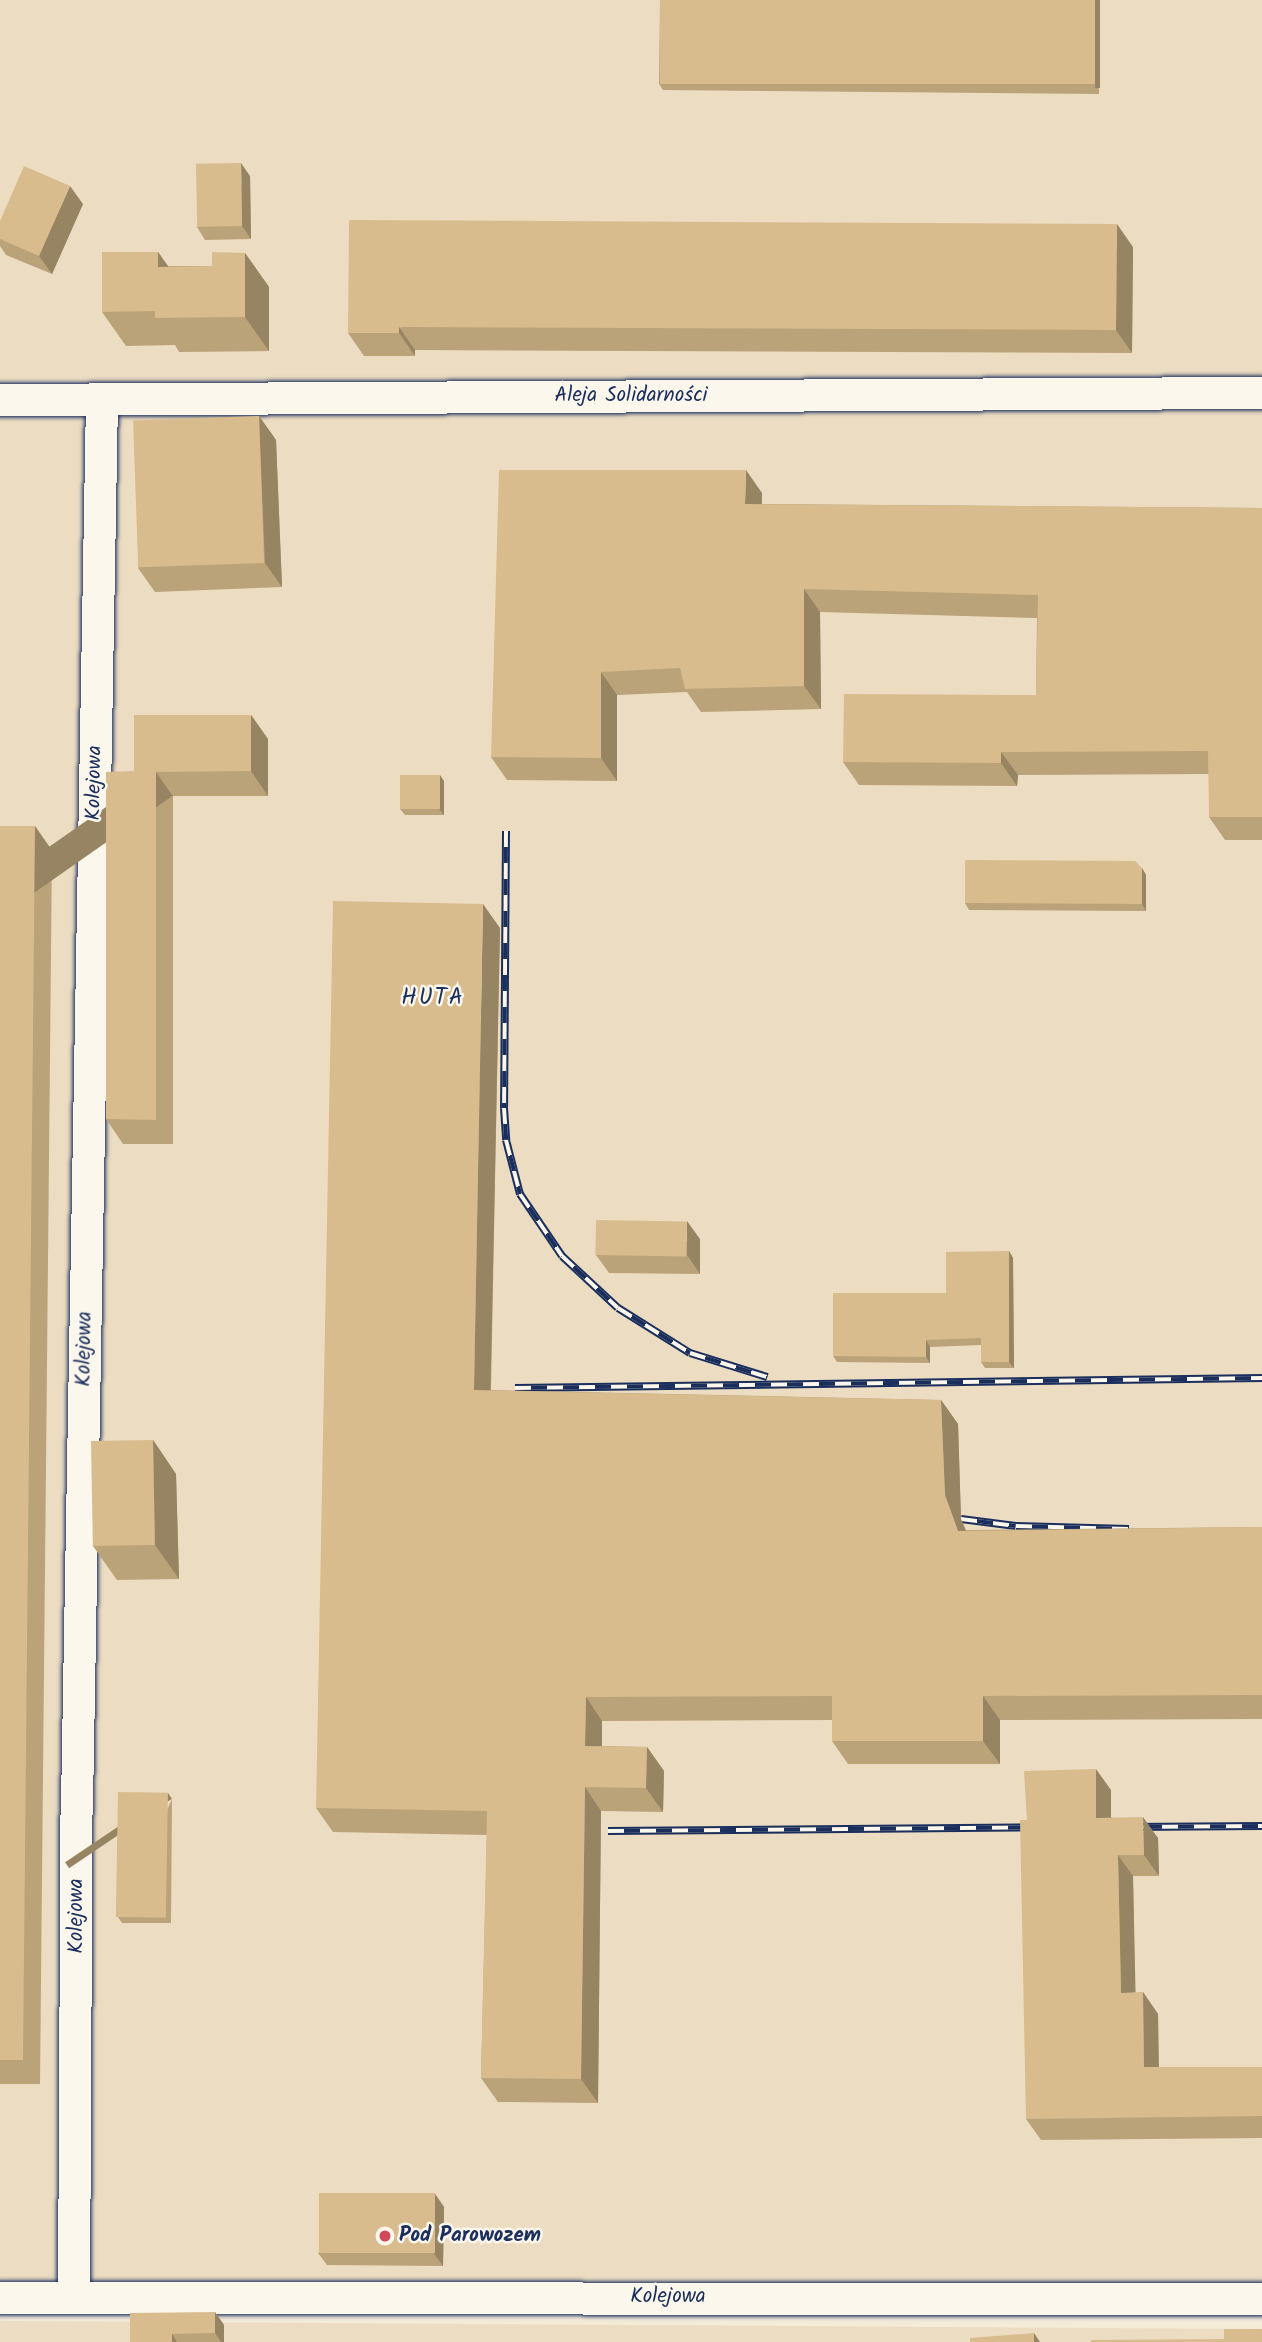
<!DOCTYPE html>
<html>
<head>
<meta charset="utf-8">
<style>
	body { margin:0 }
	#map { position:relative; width:1262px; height:2342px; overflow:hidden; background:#f4ebd9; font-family:Kalam,sans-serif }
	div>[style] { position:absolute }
	.built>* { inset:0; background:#ecddc2; transform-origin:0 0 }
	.roads { filter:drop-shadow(0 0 2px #1b2f5e) drop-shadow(0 0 2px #1b2f5e) }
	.minor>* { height:32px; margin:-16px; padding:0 16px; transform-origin:16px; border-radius:16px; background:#fbf7ec }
	.rail>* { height:8px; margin-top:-4px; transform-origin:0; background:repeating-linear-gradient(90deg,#fbf7ec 0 16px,#1b2f5e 0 32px); box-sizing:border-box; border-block:2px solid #1b2f5e }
	.wall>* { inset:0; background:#baa279 }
	.shaded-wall>* { inset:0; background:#978463; transform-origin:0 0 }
	.building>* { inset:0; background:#d8bc8d; transform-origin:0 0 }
	.dots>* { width:19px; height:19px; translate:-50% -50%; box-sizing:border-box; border:4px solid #fbf7ec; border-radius:50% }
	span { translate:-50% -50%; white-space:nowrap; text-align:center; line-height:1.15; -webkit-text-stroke:5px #fbf7ec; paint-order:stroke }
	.street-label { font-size:21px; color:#1b2f5e }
	.poi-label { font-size:21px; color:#1b2f5e; font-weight:700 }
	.left { translate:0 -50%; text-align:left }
	.neighbourhood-label { font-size:23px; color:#1b2f5e; letter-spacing:2px }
</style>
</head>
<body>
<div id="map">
	<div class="built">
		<i style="left:0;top:0;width:1262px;height:2298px"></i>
		<i style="clip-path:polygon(0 2321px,1262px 2329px,1262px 2342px,0 2342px)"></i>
	</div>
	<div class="roads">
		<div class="minor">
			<i style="left:0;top:400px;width:1262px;rotate:-0.32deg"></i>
			<i style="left:0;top:2298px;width:1262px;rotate:0.05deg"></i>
			<i style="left:74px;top:2298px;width:494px;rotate:-89.7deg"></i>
			<i style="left:77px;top:1804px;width:1403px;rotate:-88.98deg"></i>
		</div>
	</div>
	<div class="rail">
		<i style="left:506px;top:831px;width:277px;rotate:90.4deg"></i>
		<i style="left:504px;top:1108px;width:32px;rotate:86deg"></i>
		<i style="left:506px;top:1140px;width:56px;rotate:75.5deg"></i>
		<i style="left:520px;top:1194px;width:75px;rotate:55.9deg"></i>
		<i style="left:562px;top:1256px;width:76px;rotate:42.9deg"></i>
		<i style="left:618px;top:1308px;width:85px;rotate:32deg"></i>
		<i style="left:690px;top:1353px;width:81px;rotate:17.3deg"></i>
		<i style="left:515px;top:1388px;width:747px;rotate:-0.77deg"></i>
		<i style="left:961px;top:1519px;width:55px;rotate:7.3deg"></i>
		<i style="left:1016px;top:1526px;width:113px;rotate:1.5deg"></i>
		<i style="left:1130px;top:1827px;width:132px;rotate:-0.4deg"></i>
		<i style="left:608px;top:1831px;width:431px;rotate:-0.5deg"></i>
	</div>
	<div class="wall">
		<i style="clip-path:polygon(660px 0,1100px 0,1099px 94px,663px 90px,659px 84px)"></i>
		<i style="clip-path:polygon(250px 176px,251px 239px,205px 240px,197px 227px)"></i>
		<i style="clip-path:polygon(83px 204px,52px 274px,6px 255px,0 246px,0 221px)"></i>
		<i style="clip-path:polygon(1133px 247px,1132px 353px,415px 350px,415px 356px,364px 356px,348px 333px)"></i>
		<i style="clip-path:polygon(158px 252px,168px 266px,212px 266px,245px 253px,269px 287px,269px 351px,179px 352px,175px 345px,126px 346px,102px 312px)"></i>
		<i style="clip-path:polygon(259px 416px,276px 440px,282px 587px,155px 592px,138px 568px)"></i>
		<i style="clip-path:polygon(762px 493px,762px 504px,1262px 508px,1262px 840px,1225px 840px,1209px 817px,1209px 774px,1018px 775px,1017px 786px,859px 785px,843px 762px,1036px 695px,1037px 618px,820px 612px,821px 709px,701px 712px,687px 692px,617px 695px,617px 781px,507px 780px,491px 757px)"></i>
		<i style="clip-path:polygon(251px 715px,268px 739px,268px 796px,173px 796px,173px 1144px,123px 1144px,106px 1119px,134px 771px)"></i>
		<i style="clip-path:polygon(444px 781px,444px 815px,405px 815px,400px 809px)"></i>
		<i style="clip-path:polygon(0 826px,52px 850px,40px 2084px,0 2084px)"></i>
		<i style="clip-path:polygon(1142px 868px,1146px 875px,1146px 911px,969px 910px,965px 903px)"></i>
		<i style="clip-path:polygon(500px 928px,491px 1390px,941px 1400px,958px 1424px,961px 1519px,966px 1530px,1262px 1527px,1262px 1719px,1000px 1720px,1000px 1764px,848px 1764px,832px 1741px,832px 1720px,602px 1721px,602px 1746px,647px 1747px,664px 1771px,663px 1812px,601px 1811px,598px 2103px,498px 2102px,481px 2078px,487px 1835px,333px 1832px,316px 1808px)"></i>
		<i style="clip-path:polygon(700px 1239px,700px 1274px,609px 1273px,596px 1255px)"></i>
		<i style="clip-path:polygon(1009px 1251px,1013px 1258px,1014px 1368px,985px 1368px,981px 1362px,981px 1345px,930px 1347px,930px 1363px,837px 1362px,833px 1356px,946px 1293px)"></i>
		<i style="clip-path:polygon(153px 1440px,176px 1474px,179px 1579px,117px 1580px,93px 1546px)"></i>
		<i style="clip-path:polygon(1111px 1790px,1111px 1817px,1158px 1838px,1159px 1876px,1133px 1876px,1135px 1993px,1143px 1992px,1158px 2014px,1159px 2067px,1262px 2067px,1262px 2138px,1041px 2140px,1026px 2119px,1027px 1820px)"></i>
		<i style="clip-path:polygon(172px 1799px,171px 1923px,122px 1923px,118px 1917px)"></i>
		<i style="clip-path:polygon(435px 2194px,444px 2207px,443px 2266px,327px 2265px,318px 2253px)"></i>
		<i style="clip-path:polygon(215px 2312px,224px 2325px,224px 2342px,130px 2342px)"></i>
	</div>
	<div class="shaded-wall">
		<i style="left:1095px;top:0;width:5px;height:88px"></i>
		<i style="clip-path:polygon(241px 163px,250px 176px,251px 239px,242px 226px)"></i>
		<i style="clip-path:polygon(70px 186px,83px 204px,52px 274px,39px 256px)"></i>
		<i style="clip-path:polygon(1117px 224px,1133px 247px,1132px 353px,1116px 330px)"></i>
		<i style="clip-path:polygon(158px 252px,182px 286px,158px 267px)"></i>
		<i style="clip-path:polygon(245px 253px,269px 287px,269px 351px,245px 317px)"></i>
		<i style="clip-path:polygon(399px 327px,415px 350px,415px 356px,399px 333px)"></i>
		<i style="clip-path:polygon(259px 416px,276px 440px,282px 587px,265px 563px)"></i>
		<i style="clip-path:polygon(746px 470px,762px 493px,761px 527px,745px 504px)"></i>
		<i style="clip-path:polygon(804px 589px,820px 612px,821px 709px,804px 686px)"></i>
		<i style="clip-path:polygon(601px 672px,617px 695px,617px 781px,601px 758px)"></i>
		<i style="clip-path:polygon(251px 715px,268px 739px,268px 796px,251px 771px)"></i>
		<i style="clip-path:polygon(1001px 752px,1018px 775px,1017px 786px,1001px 763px)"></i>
		<i style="left:156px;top:772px;width:29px;height:348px;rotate:55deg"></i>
		<i style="clip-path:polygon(440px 775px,444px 781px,444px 815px,439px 809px)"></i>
		<i style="left:35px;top:826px;width:29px;height:1234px;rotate:55deg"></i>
		<i style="clip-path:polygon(1142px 868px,1146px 875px,1146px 911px,1142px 904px)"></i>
		<i style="clip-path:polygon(483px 904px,500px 928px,490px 1414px,474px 1390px)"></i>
		<i style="clip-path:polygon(687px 1221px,700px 1239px,700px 1274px,687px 1255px)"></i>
		<i style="clip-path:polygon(1009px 1251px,1013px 1258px,1014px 1368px,1009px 1362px)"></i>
		<i style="clip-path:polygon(926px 1340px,930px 1347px,930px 1363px,926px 1357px)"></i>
		<i style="clip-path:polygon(941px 1400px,958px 1424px,961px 1519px,975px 1554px,958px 1531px,945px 1495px)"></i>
		<i style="clip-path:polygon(153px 1440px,176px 1474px,179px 1579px,155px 1545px)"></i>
		<i style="clip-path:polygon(983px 1696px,1000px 1720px,1000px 1764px,983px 1741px)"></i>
		<i style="clip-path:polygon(586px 1697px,602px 1721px,602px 1770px,585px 1746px)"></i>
		<i style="clip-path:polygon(647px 1747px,664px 1771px,663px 1812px,646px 1788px)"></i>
		<i style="clip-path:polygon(1096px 1769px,1111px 1790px,1111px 1839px,1096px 1818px)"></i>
		<i style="clip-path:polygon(585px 1787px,601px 1811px,598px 2103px,581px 2079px)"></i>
		<i style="left:168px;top:1793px;width:7px;height:124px;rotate:56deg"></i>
		<i style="clip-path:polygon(1143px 1817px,1158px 1838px,1159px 1876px,1144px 1855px)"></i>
		<i style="clip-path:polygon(1118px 1855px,1133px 1876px,1136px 2014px,1121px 1993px)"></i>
		<i style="clip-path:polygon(1143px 1992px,1158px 2014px,1159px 2089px,1144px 2067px)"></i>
		<i style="clip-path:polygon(435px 2194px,444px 2207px,443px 2266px,434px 2254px)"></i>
		<i style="clip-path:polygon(215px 2312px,224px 2325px,224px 2342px,221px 2342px,215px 2333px)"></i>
		<i style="clip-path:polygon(1034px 2333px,1040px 2342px,1034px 2342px)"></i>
		<i style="clip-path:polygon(172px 2334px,177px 2342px,172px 2342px)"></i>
	</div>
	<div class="building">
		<i style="left:660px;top:0;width:435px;height:84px"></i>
		<i style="left:241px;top:163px;width:63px;height:45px;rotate:89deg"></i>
		<i style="clip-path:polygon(24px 166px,70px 186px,39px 256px,0 239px,0 221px)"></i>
		<i style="clip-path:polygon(349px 220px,1117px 224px,1116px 330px,399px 327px,399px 333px,348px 333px)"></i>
		<i style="clip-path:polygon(102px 252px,158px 252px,158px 267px,212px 266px,212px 252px,245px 253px,245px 317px,155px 318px,155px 311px,102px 312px)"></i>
		<i style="left:259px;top:416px;width:147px;height:126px;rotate:88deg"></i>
		<i style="clip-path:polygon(499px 470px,746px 470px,745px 504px,1262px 508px,1262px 817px,1209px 817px,1208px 751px,1001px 752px,1001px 763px,843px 762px,844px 694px,1036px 695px,1038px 595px,804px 589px,804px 686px,685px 689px,680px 668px,601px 672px,601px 758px,491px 757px)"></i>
		<i style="clip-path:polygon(134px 715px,251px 715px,251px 771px,156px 772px,156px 1120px,106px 1119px,106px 772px,134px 771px)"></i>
		<i style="left:400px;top:775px;width:40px;height:34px"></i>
		<i style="clip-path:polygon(0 826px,35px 826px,23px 2060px,0 2060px)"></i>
		<i style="clip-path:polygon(965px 860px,1135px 861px,1142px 868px,1142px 904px,965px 903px)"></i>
		<i style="clip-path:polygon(333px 901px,483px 904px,474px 1390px,941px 1400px,945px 1495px,958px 1531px,1262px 1527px,1262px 1695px,983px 1696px,983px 1741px,832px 1741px,832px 1696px,586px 1697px,585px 1746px,647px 1747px,646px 1788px,585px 1787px,581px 2079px,481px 2078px,487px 1811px,316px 1808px)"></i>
		<i style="left:596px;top:1220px;width:91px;height:35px;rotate:1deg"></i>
		<i style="clip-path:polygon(1009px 1251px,1009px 1362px,981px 1362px,981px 1338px,926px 1340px,926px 1357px,833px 1356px,833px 1293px,946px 1293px,946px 1252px)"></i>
		<i style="left:153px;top:1440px;width:105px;height:62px;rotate:89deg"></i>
		<i style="clip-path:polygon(1096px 1769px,1096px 1818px,1143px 1817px,1144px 1855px,1118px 1855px,1121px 1993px,1143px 1992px,1144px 2067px,1262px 2067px,1262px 2116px,1026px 2119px,1020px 1820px,1027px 1820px,1024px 1771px)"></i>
		<i style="left:118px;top:1792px;width:50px;height:125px;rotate:1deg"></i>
		<i style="left:319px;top:2193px;width:116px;height:60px"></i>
		<i style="clip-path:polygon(215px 2312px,215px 2333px,172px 2334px,172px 2342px,130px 2342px,130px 2313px)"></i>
		<i style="clip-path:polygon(1224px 2329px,1262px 2329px,1262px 2342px,1091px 2342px,1091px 2340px,1224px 2339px)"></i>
		<i style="clip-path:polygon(1034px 2333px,1034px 2342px,970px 2342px,970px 2338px)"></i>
	</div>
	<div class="dots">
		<i style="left:385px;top:2236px;background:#d1495b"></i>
	</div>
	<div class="street-label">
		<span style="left:631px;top:396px">Aleja Solidarności</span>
		<span style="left:95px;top:783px;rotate:-89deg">Kolejowa</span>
		<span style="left:85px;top:1349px;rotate:-89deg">Kolejowa</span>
		<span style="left:77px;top:1916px;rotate:-90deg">Kolejowa</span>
		<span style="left:668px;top:2297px">Kolejowa</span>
	</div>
	<div class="poi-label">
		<span class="left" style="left:399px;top:2236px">Pod Parowozem</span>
	</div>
	<div class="neighbourhood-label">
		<span style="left:433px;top:998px">HUTA</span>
	</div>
</div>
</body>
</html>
